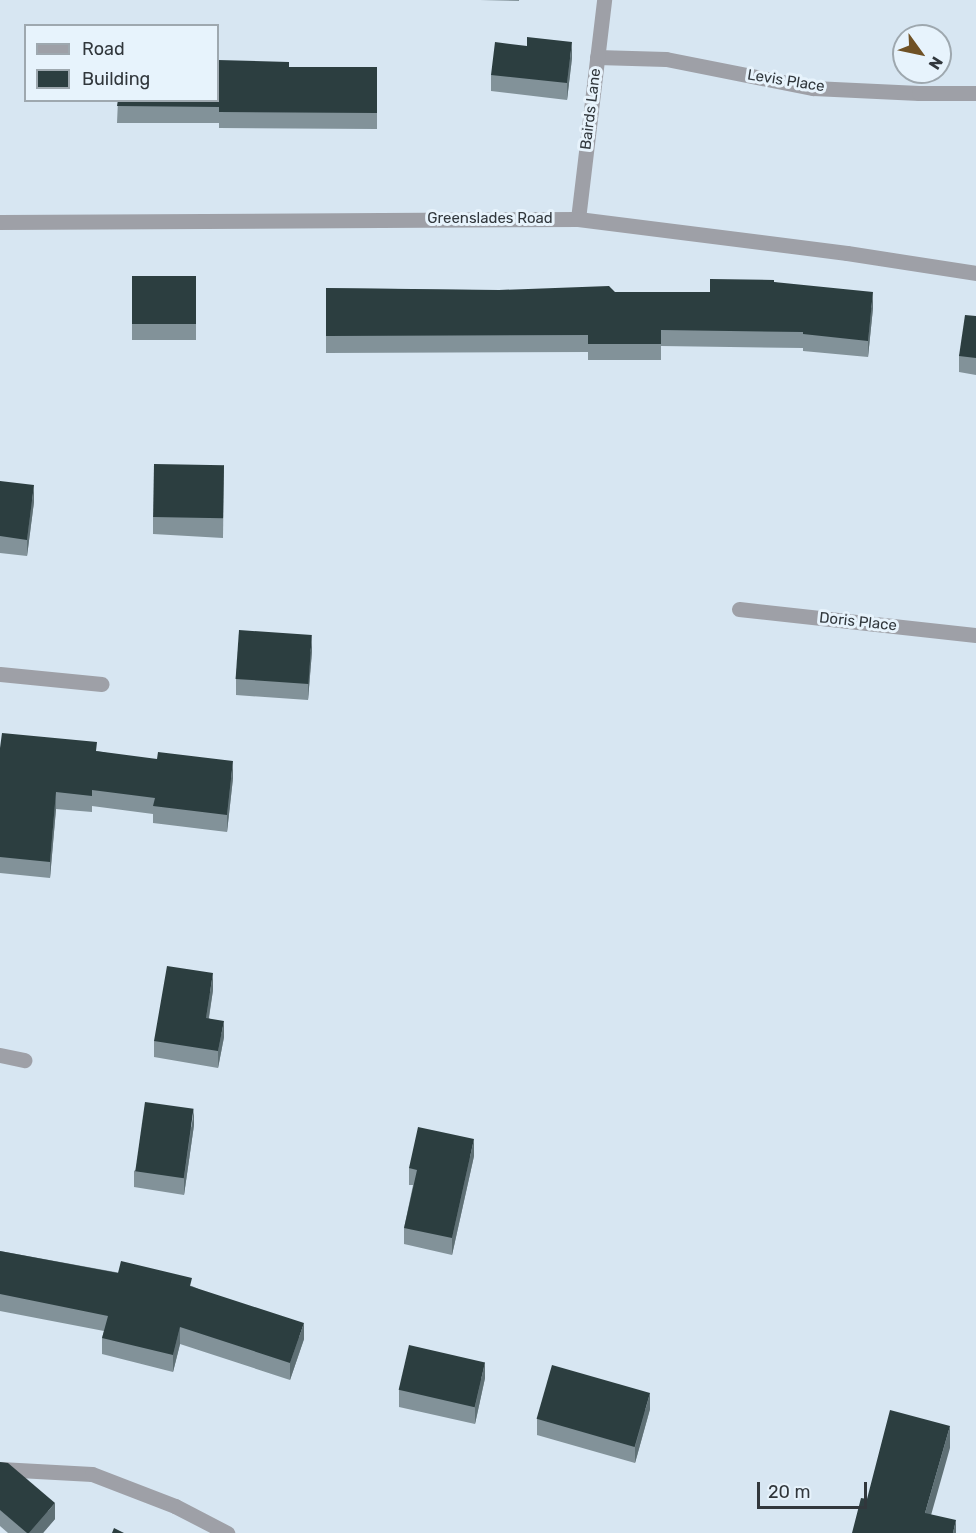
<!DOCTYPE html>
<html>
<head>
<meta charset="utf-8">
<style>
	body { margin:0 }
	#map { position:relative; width:976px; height:1533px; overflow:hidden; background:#d7e6f2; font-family:Rubik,sans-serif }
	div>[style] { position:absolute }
	.minor>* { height:15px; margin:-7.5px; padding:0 7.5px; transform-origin:7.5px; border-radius:7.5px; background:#9ea0a7 }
	.wall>* { inset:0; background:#829299; transform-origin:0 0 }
	.shaded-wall>* { inset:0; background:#5f7075 }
	.building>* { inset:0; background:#2c3e40; transform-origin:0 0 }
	span { translate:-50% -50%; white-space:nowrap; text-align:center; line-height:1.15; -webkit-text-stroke:6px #e7f3fc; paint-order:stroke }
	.street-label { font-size:15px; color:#31373c }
	.legend { position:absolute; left:24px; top:24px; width:195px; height:78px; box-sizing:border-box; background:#e7f3fc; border:2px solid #9ea8af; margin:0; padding:8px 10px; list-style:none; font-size:18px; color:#31373c }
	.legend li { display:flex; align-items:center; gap:12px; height:30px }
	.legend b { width:30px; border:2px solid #9ea8af }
	.north { position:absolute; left:892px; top:24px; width:60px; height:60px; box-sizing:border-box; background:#e7f3fc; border:2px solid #9ea8af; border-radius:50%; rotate:123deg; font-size:16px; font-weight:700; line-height:24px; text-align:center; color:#31373c }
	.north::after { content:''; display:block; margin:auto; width:21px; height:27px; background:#6f5125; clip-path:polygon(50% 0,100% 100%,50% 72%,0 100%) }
	.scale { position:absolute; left:757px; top:1482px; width:110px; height:27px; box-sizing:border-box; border:3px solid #31373c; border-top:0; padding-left:8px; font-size:18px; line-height:21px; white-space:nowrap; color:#31373c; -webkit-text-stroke:4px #e7f3fc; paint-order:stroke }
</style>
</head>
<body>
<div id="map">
	<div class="minor">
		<i style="left:597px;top:57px;width:69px;rotate:1.7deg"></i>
		<i style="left:666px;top:59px;width:150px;rotate:11.2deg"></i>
		<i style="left:813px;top:88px;width:106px;rotate:2.7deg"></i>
		<i style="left:919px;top:93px;width:57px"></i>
		<i style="left:578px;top:219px;width:221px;rotate:-83.2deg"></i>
		<i style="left:0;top:222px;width:578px;rotate:-0.3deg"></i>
		<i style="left:578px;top:219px;width:271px;rotate:7.2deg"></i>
		<i style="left:847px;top:253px;width:131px;rotate:8.8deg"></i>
		<i style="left:739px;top:609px;width:238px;rotate:6.3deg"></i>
		<i style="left:0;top:674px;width:102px;rotate:5.6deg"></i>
		<i style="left:0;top:1055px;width:25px;rotate:12deg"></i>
		<i style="left:0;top:1469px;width:92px;rotate:3.1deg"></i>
		<i style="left:92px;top:1474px;width:89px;rotate:21.1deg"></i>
		<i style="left:175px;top:1506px;width:59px;rotate:27.4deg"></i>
	</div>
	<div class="wall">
		<i style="clip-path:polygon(480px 0,519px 0,519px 1px)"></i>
		<i style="clip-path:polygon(572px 58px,567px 100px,491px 91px,491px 75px)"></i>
		<i style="clip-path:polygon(289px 67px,377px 67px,377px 129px,219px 128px,219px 123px,117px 123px,118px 100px)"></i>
		<i style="left:132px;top:276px;width:64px;height:64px"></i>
		<i style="clip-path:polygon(774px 282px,873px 308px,868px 357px,803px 351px,803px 348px,661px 346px,661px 360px,588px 360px,588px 352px,326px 353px,326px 288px,615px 292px,710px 292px)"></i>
		<i style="clip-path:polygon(976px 316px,976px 375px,959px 372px,959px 356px)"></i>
		<i style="clip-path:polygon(224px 465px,223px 538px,153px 534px,153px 517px)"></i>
		<i style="clip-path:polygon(0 481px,34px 502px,27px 556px,0 553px)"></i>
		<i style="clip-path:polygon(312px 651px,308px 700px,236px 695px,236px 679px)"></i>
		<i style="clip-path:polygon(0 748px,97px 751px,233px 778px,227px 832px,153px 823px,153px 814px,92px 806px,92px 812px,56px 809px,50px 878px,0 873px)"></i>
		<i style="clip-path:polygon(213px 990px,209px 1018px,224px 1037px,218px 1068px,154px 1057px,154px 1041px)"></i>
		<i style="clip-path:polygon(194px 1125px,184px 1195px,134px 1187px,134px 1171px)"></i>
		<i style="clip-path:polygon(474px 1156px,452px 1255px,404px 1244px,404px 1228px,413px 1185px,409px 1185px,409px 1168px)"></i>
		<i style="clip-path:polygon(0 1251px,192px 1286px,304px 1339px,290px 1380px,180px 1344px,173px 1372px,102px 1354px,102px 1338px,104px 1331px,0 1311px)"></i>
		<i style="clip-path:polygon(485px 1378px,475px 1424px,399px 1407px,399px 1390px)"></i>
		<i style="clip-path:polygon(650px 1409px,635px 1463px,537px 1435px,537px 1419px)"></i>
		<i style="clip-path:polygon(0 1462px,55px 1519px,43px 1533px,8px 1533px,0 1526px)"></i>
	</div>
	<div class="shaded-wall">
		<i style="clip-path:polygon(572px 42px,572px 58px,567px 100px,567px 83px)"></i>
		<i style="clip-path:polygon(873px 292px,873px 308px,868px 357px,868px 341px)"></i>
		<i style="clip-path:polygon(34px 485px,34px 502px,27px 556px,27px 540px)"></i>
		<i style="clip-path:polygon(312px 635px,312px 651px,308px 700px,308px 684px)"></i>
		<i style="clip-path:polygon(233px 761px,233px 778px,227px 832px,227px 815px)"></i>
		<i style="clip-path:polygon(56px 792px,56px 809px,50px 878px,50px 862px)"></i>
		<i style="clip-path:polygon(213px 973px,213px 990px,206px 1035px,206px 1018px)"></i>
		<i style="clip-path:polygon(224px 1021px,224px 1037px,218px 1068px,218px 1051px)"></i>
		<i style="clip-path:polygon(194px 1109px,194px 1125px,184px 1195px,184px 1178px)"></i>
		<i style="clip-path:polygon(474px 1139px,474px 1156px,452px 1255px,452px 1238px)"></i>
		<i style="clip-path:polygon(304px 1323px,304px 1339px,290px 1380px,290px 1363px)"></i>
		<i style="clip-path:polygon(180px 1327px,180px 1344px,173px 1372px,173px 1355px)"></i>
		<i style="clip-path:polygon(485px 1362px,485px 1378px,475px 1424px,475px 1407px)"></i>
		<i style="clip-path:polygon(650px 1393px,650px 1409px,635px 1463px,635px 1447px)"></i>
		<i style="clip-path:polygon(950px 1426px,950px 1448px,926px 1533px,925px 1513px)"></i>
		<i style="clip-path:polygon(55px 1503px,55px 1519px,43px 1533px,29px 1533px)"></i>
		<i style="clip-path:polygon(956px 1520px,956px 1533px,953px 1533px)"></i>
	</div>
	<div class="building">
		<i style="clip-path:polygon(527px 37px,572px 42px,567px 83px,491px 75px,495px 42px,527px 46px)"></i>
		<i style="clip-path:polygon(218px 60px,289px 62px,289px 67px,377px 67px,377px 113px,219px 112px,219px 107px,117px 106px,118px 100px,218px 100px)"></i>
		<i style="left:132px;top:276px;width:64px;height:48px"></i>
		<i style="clip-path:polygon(710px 279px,774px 280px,774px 282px,873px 292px,868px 341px,803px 334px,803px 332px,661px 330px,661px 344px,588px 344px,588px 335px,326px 336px,326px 288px,499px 290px,609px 286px,615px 292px,710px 292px)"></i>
		<i style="clip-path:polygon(965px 315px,976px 316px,976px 358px,959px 356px)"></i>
		<i style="left:154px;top:464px;width:70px;height:53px;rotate:1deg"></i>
		<i style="clip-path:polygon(0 481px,34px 485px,27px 540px,0 536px)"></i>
		<i style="left:239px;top:630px;width:73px;height:49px;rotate:4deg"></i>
		<i style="clip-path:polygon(2px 733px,97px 742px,96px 751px,157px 759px,158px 752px,233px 761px,227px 815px,153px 806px,155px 798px,92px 790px,92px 796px,56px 792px,50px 862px,0 857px,0 748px)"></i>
		<i style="clip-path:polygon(167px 966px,213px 973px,206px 1018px,224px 1021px,218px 1051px,154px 1041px)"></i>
		<i style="left:145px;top:1102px;width:49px;height:70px;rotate:8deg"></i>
		<i style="clip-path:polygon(418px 1127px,474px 1139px,452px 1238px,404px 1228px,417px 1170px,409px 1168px)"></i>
		<i style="clip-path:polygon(0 1251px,118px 1273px,121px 1261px,192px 1278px,190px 1286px,304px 1323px,290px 1363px,180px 1327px,173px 1355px,102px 1338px,108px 1316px,0 1294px)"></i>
		<i style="left:409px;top:1345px;width:78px;height:46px;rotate:13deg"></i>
		<i style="left:552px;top:1365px;width:102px;height:56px;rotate:16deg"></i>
		<i style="clip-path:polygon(890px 1410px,950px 1426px,925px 1513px,956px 1520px,953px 1533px,852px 1533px,861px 1498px,867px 1499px)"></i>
		<i style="clip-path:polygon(0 1462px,8px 1463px,55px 1503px,29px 1533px,27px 1533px,0 1510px)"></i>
		<i style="clip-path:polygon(114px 1528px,124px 1533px,112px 1533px)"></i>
	</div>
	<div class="street-label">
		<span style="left:786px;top:81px;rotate:9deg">Levis Place</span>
		<span style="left:591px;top:109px;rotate:-83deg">Bairds Lane</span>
		<span style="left:490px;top:219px">Greenslades Road</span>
		<span style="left:858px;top:622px;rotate:6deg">Doris Place</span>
	</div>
	<ul class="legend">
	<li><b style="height:8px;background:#9ea0a7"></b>Road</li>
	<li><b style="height:16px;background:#2c3e40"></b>Building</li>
	</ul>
	<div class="north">N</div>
	<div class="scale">20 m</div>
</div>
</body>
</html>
